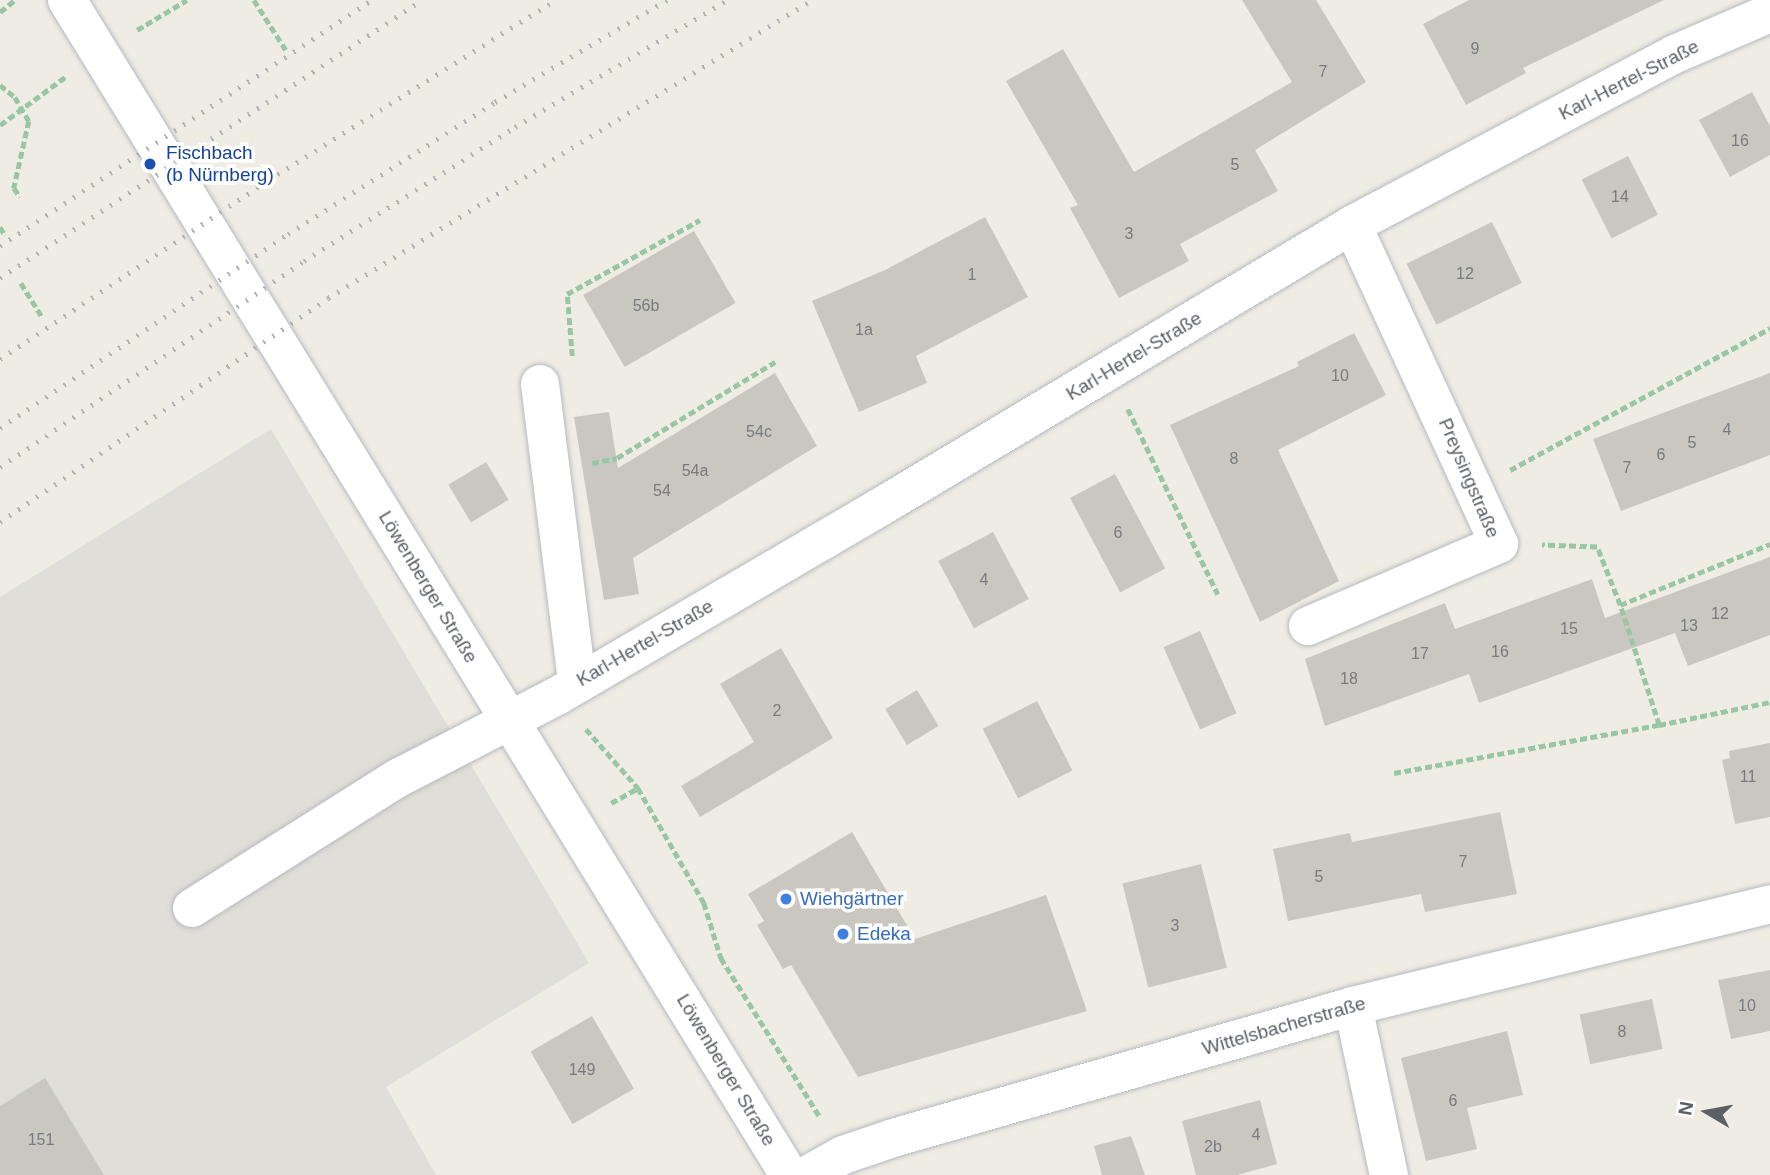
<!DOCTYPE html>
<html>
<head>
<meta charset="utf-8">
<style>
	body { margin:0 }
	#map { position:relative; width:1770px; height:1175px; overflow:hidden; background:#efece4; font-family:Arial,sans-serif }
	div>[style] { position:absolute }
	.industrial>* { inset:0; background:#e0ded8 }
	.building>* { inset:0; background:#cac7c1; transform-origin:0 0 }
	.path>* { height:4.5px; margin-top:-2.25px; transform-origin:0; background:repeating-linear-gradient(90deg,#99c7a6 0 7px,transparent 0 10.5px) }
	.roads { filter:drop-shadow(0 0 2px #b6babe) drop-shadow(0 0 2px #b6babe) }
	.minor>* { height:38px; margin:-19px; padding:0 19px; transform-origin:19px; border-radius:19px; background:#fff }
	.rail>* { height:5px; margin-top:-2.5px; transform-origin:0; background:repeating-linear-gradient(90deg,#b3b4b5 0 2px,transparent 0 11px) }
	.dots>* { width:19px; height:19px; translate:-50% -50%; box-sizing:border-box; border:4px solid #fff; border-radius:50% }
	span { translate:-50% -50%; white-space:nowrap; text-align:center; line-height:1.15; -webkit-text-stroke:7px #fff; paint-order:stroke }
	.number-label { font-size:16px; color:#787a7c }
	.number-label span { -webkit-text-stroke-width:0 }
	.street-label { font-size:19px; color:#5c6065 }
	.transit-label { font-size:19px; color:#164399 }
	.left { translate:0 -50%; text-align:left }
	.shop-label { font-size:19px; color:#366cbe }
	.north { position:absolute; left:1672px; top:1077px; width:70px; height:70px; -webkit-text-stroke:5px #fff; paint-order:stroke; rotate:280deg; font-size:19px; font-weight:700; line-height:28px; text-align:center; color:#5c6065 }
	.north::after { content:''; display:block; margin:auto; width:24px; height:32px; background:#5c6065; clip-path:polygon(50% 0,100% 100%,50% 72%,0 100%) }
</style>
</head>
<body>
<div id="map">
	<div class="industrial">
		<i style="clip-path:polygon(271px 429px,589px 963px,386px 1087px,436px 1175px,0 1175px,0 597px)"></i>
	</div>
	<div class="building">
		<i style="clip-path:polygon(1242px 0,1316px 0,1366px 82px,1255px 150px,1278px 191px,1180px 244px,1189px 261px,1119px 298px,1070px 208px,1078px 205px,1006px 81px,1063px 49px,1134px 172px,1292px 82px)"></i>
		<i style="clip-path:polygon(1469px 0,1664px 0,1523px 68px,1526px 73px,1466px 105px,1423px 24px)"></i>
		<i style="clip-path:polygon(1752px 92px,1770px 126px,1770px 155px,1730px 177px,1699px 120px)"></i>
		<i style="left:1628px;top:156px;width:66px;height:52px;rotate:63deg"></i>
		<i style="clip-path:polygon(985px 217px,1028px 297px,916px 356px,927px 383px,859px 412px,812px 301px,885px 270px)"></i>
		<i style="left:1492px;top:222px;width:68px;height:95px;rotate:64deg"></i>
		<i style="left:694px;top:231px;width:83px;height:128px;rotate:60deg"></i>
		<i style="clip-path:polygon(1354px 333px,1386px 395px,1278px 450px,1339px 581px,1260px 622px,1170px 425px,1299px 366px,1297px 362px)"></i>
		<i style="clip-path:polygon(775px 373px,817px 446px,633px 558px,639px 594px,604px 600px,574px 417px,609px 412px,618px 468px)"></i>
		<i style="clip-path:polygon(1770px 373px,1770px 455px,1621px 511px,1593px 439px)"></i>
		<i style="left:486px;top:462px;width:44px;height:44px;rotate:59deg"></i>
		<i style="left:1115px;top:474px;width:107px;height:51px;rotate:62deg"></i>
		<i style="left:993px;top:532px;width:76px;height:62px;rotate:62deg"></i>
		<i style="clip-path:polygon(1770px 557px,1770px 635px,1688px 666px,1675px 633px,1479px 703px,1469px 674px,1325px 726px,1305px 659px,1445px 603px,1455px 629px,1592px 579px,1605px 618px)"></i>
		<i style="left:1200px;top:631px;width:90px;height:40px;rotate:66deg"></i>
		<i style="clip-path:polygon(781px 648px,833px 738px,700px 817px,681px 786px,754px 742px,720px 684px)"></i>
		<i style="left:917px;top:690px;width:42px;height:37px;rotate:59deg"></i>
		<i style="left:1037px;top:701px;width:78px;height:61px;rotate:63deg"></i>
		<i style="clip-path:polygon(1770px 743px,1770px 817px,1735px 824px,1722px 760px,1730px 758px,1729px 751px)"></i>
		<i style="clip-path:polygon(1500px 812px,1517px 894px,1425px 912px,1421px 894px,1288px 921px,1273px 849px,1350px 833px,1352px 842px)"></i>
		<i style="clip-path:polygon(852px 832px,915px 939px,1046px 895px,1087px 1011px,858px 1077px,791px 965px,783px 969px,757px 925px,764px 921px,748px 894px)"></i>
		<i style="left:1201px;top:864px;width:107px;height:81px;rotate:76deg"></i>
		<i style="clip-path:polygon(1770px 970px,1770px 1031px,1731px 1039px,1718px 980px)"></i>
		<i style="left:1652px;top:999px;width:51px;height:74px;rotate:78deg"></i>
		<i style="left:592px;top:1016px;width:84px;height:71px;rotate:60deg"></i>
		<i style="clip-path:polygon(1507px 1031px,1523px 1095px,1467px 1108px,1477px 1149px,1426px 1161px,1401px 1058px)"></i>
		<i style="clip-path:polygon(45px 1078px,104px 1175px,0 1175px,0 1106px)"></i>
		<i style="clip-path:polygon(1260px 1100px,1277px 1164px,1237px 1175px,1196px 1175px,1182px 1121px)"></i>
		<i style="clip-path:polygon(1131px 1136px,1145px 1175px,1102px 1175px,1094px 1146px)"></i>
	</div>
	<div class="path">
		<i style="left:254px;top:0;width:59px;rotate:57.4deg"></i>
		<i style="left:0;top:12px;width:19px;rotate:-39deg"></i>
		<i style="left:137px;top:30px;width:58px;rotate:-31deg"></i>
		<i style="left:0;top:85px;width:19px;rotate:39deg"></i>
		<i style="left:15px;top:97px;width:28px;rotate:60deg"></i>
		<i style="left:29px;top:121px;width:69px;rotate:102.6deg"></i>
		<i style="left:14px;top:188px;width:11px;rotate:56deg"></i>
		<i style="left:0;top:125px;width:81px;rotate:-36.4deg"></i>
		<i style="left:0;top:227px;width:9px;rotate:58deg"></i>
		<i style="left:21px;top:283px;width:39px;rotate:58deg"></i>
		<i style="left:572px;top:356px;width:62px;rotate:-94.6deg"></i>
		<i style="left:567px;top:294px;width:152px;rotate:-29.1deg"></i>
		<i style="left:1128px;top:409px;width:206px;rotate:64.1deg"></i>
		<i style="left:592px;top:463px;width:25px;rotate:-11deg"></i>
		<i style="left:617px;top:458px;width:185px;rotate:-31.3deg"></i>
		<i style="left:1510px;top:470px;width:296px;rotate:-28.6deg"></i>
		<i style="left:1620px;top:605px;width:162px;rotate:-22.1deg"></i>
		<i style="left:1659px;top:725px;width:113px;rotate:-11.7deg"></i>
		<i style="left:586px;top:729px;width:79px;rotate:48.6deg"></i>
		<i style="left:638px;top:788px;width:133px;rotate:60.1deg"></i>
		<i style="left:704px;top:903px;width:58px;rotate:72.8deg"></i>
		<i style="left:721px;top:958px;width:187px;rotate:58.1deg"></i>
		<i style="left:1394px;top:773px;width:269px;rotate:-10.3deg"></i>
		<i style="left:1659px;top:725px;width:126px;rotate:-108deg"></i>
		<i style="left:1620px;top:605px;width:62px;rotate:-111.6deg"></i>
		<i style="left:1597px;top:547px;width:55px;rotate:-177.9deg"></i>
		<i style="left:611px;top:803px;width:31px;rotate:-29deg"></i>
	</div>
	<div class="roads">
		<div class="minor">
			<i style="left:67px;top:0;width:1379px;rotate:58.43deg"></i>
			<i style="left:540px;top:384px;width:300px;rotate:82.9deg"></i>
			<i style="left:1308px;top:626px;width:208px;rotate:-23.2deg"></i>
			<i style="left:1499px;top:544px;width:351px;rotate:-114.7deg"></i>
			<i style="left:192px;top:908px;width:244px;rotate:-32.3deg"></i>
			<i style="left:398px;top:778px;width:179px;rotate:-27.3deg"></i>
			<i style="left:557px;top:696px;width:376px;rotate:-30.3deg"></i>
			<i style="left:882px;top:506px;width:548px;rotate:-30.87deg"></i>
			<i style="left:1352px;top:225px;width:365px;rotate:-27.9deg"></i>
			<i style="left:1675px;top:54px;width:103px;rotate:-23.3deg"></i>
			<i style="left:1353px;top:1006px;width:173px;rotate:78deg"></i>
			<i style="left:807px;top:1175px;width:41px;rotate:-29.1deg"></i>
			<i style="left:843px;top:1155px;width:53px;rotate:-18.8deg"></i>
			<i style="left:893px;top:1138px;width:479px;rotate:-16deg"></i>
			<i style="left:1353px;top:1006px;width:429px;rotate:-13.7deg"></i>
		</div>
	</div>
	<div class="rail">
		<i style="left:0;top:246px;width:446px;rotate:-33.5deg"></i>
		<i style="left:0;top:278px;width:505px;rotate:-33.38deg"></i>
		<i style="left:0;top:359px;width:311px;rotate:-33.7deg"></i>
		<i style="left:259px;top:186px;width:350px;rotate:-32.1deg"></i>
		<i style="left:0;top:428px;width:347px;rotate:-34deg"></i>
		<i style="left:288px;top:234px;width:246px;rotate:-32.5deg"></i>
		<i style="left:495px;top:102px;width:200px;rotate:-30.7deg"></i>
		<i style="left:0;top:467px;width:367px;rotate:-34.1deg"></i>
		<i style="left:304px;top:261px;width:250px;rotate:-32.4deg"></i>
		<i style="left:515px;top:127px;width:247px;rotate:-30.9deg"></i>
		<i style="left:0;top:522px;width:397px;rotate:-34.3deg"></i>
		<i style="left:328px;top:298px;width:568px;rotate:-31.62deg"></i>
	</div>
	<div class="dots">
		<i style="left:150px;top:164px;background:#1a4fb4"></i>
		<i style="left:786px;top:899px;background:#3f7fe0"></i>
		<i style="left:843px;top:934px;background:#3f7fe0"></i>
	</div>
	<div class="number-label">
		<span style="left:1475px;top:49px">9</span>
		<span style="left:1323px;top:72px">7</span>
		<span style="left:1740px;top:141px">16</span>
		<span style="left:1235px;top:165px">5</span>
		<span style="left:1620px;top:197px">14</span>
		<span style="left:1129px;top:234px">3</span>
		<span style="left:1465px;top:274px">12</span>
		<span style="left:972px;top:275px">1</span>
		<span style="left:646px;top:306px">56b</span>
		<span style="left:864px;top:330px">1a</span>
		<span style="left:1340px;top:376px">10</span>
		<span style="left:1727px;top:430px">4</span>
		<span style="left:759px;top:432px">54c</span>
		<span style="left:1692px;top:443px">5</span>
		<span style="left:1661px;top:455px">6</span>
		<span style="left:1234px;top:459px">8</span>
		<span style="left:1627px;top:468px">7</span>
		<span style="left:695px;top:471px">54a</span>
		<span style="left:662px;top:491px">54</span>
		<span style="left:1118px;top:533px">6</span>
		<span style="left:984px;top:580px">4</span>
		<span style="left:1720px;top:614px">12</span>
		<span style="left:1689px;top:626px">13</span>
		<span style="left:1569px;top:629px">15</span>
		<span style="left:1500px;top:652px">16</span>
		<span style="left:1420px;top:654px">17</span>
		<span style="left:1349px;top:679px">18</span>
		<span style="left:777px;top:711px">2</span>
		<span style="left:1748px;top:777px">11</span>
		<span style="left:1463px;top:862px">7</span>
		<span style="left:1319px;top:877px">5</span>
		<span style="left:1175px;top:926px">3</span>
		<span style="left:1747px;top:1006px">10</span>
		<span style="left:1622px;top:1032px">8</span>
		<span style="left:582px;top:1070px">149</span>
		<span style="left:1453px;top:1101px">6</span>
		<span style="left:1256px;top:1135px">4</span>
		<span style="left:41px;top:1140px">151</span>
		<span style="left:1213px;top:1147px">2b</span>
	</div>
	<div class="street-label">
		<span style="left:1629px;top:80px;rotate:-27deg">Karl-Hertel-Straße</span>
		<span style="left:1134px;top:356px;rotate:-31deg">Karl-Hertel-Straße</span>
		<span style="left:1469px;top:478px;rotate:67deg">Preysingstraße</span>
		<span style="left:428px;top:587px;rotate:59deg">Löwenberger Straße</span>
		<span style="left:645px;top:643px;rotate:-30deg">Karl-Hertel-Straße</span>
		<span style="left:1284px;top:1026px;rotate:-16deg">Wittelsbacherstraße</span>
		<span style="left:726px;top:1070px;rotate:59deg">Löwenberger Straße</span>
	</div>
	<div class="transit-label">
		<span class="left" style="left:166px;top:164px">Fischbach<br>(b Nürnberg)</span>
	</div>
	<div class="shop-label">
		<span class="left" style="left:800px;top:899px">Wiehgärtner</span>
		<span class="left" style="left:857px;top:934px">Edeka</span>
	</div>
	<div class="north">N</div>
</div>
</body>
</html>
